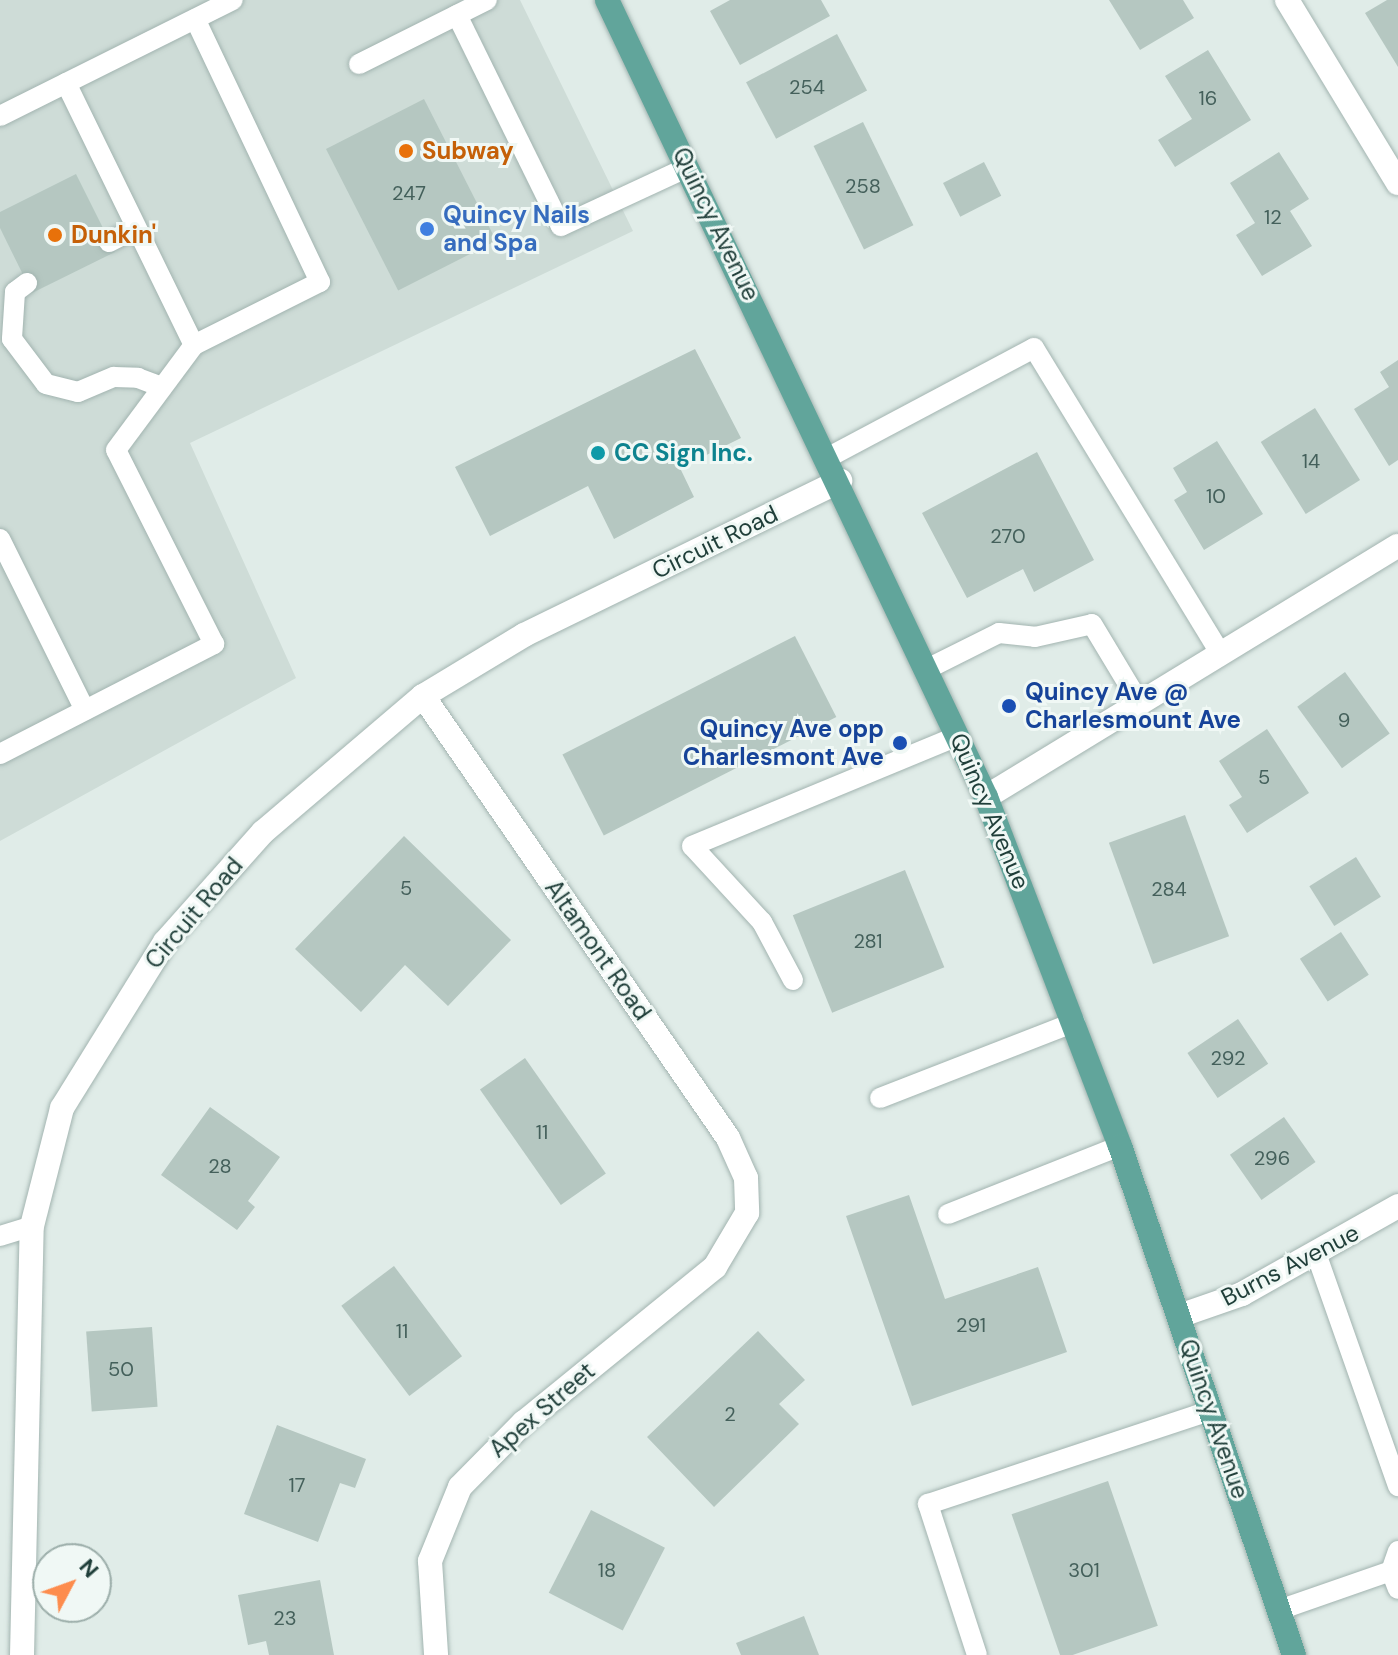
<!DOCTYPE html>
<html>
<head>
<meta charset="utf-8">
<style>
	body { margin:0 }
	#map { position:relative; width:1398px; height:1655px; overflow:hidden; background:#e0ece8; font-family:"DM Sans",sans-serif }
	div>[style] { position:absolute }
	.built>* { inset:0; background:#cedcd7 }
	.building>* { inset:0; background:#b5c7c1; transform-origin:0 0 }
	.roads { filter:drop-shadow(0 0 2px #a2b4b0) drop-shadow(0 0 2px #a2b4b0) }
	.service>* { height:20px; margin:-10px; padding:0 10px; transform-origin:10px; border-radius:10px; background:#fff }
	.minor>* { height:24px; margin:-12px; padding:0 12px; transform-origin:12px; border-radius:12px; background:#fff }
	.primary>* { height:24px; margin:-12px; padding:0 12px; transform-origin:12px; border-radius:12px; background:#61a59b }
	.dots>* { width:22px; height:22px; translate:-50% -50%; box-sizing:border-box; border:4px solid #f0f8f5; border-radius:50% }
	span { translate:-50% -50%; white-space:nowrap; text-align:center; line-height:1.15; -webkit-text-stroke:6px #f0f8f5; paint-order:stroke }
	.number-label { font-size:20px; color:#44605b }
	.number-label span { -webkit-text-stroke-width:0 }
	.food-label { font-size:24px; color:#c56008; font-weight:700 }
	.left { translate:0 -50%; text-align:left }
	.shop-label { font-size:24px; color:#366cbe; font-weight:700 }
	.street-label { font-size:24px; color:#1f3e39 }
	.culture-label { font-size:24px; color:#0d838f; font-weight:700 }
	.transit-label { font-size:24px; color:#164399; font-weight:700 }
	.right { translate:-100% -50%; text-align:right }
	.north { position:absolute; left:32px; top:1543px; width:80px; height:80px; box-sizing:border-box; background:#f0f8f5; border:2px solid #9caeaa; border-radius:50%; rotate:49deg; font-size:22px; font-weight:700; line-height:32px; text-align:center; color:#1f3e39 }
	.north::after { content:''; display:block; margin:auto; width:28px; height:36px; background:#fd8c4d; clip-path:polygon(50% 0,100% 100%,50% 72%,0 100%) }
</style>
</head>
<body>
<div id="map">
	<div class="built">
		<i style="clip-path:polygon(0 0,520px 0,633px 231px,190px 443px,296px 678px,0 841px)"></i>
	</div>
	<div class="building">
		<i style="clip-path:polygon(730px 0,821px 0,830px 16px,740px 65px,710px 11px)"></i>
		<i style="clip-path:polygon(1109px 0,1183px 0,1194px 18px,1140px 50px)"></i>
		<i style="clip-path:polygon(1387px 0,1398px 0,1398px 67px,1365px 13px)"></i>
		<i style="left:837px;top:34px;width:64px;height:103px;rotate:62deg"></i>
		<i style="clip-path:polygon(1208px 50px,1251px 120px,1175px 167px,1158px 140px,1192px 119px,1165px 76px)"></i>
		<i style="left:424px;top:99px;width:159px;height:110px;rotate:63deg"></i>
		<i style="left:863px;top:122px;width:115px;height:55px;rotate:64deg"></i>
		<i style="clip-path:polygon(1279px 152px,1309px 199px,1290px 211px,1312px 246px,1262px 276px,1236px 235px,1255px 223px,1230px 183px)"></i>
		<i style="left:984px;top:162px;width:38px;height:46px;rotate:63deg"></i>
		<i style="clip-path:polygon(76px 174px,115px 252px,32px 293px,0 228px,0 212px)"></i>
		<i style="clip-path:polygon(695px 349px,741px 438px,680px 468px,694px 497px,614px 539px,588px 486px,490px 536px,455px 467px)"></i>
		<i style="clip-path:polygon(1398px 360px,1398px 460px,1389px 466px,1354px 409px,1389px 387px,1380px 372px)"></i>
		<i style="left:1315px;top:408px;width:85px;height:64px;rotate:58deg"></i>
		<i style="clip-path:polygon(1217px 441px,1263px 514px,1204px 550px,1174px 500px,1187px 492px,1173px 468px)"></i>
		<i style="clip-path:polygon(1037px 452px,1094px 560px,1034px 592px,1023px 569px,967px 598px,922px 513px)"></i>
		<i style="left:795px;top:636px;width:91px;height:261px;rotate:63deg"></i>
		<i style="left:1345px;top:672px;width:76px;height:59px;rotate:54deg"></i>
		<i style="clip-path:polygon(1267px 729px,1309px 793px,1247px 833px,1229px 805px,1242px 797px,1219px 761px)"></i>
		<i style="left:1185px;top:815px;width:129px;height:81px;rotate:70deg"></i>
		<i style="clip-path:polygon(404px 836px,511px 940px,448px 1006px,405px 965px,361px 1012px,295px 949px)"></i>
		<i style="left:1356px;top:857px;width:47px;height:55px;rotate:58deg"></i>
		<i style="left:905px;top:870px;width:105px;height:121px;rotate:68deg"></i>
		<i style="left:1341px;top:932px;width:51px;height:49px;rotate:57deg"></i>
		<i style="left:1238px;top:1019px;width:54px;height:61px;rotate:56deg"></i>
		<i style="left:525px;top:1058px;width:141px;height:55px;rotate:55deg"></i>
		<i style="clip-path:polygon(210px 1107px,280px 1157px,248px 1201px,255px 1207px,237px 1230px,161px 1175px)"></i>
		<i style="left:1284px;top:1117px;width:55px;height:66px;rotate:55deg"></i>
		<i style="clip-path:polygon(909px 1195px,945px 1299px,1038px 1267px,1067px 1352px,912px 1406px,846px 1216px)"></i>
		<i style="left:394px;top:1266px;width:113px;height:66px;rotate:53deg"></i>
		<i style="left:152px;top:1327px;width:80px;height:66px;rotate:86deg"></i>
		<i style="clip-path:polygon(758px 1331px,805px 1380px,779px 1404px,799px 1424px,714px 1507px,647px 1437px)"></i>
		<i style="clip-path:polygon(277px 1425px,366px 1459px,355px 1488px,340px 1483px,318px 1542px,244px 1514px)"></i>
		<i style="left:1108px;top:1481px;width:153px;height:102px;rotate:71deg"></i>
		<i style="left:591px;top:1510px;width:83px;height:93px;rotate:27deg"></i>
		<i style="clip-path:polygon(320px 1580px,334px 1655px,269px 1655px,266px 1641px,248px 1645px,238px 1595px)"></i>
		<i style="clip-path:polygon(804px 1616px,819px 1655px,741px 1655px,736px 1643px)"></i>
	</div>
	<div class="roads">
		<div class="service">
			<i style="left:457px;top:15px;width:235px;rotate:63.8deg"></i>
			<i style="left:561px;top:226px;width:140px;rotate:-24.9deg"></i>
			<i style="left:359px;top:64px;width:143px;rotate:-26.6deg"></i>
			<i style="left:66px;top:83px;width:292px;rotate:64deg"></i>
			<i style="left:0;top:116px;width:260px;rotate:-26.5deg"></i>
			<i style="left:109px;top:242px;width:30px;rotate:-27deg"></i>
			<i style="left:27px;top:283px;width:15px;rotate:143deg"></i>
			<i style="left:15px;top:292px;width:47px;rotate:93.7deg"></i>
			<i style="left:12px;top:339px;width:56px;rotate:52.9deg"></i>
			<i style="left:46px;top:384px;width:33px;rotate:14deg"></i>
			<i style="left:78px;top:392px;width:39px;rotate:-23deg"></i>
			<i style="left:114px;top:377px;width:24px;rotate:2deg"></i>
			<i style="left:138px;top:378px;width:25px;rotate:21deg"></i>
			<i style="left:829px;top:457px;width:232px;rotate:-28deg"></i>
			<i style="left:1034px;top:348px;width:359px;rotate:58.6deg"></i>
			<i style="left:0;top:539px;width:191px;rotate:63.6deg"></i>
			<i style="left:929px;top:668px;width:78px;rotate:-26.6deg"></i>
			<i style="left:999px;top:633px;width:36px;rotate:6deg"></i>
			<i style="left:1035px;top:637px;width:58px;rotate:-12.8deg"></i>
			<i style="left:1092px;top:624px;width:93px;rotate:59deg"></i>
			<i style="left:0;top:754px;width:241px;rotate:-27.2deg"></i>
			<i style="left:214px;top:644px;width:217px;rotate:-116.8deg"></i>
			<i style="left:116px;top:450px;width:131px;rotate:-53.4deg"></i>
			<i style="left:194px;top:345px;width:141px;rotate:-26.6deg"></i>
			<i style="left:320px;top:282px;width:291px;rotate:-115.4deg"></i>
			<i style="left:793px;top:980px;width:66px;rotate:-118.1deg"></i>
			<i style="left:762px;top:922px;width:103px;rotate:-132.6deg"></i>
			<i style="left:692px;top:846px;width:288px;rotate:-22.5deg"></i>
			<i style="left:880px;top:1098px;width:209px;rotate:-21.3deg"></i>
			<i style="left:948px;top:1214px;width:185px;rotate:-21.6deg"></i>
			<i style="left:0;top:1236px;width:34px;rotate:-17deg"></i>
			<i style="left:1317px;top:1256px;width:244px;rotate:70.6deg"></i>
			<i style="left:1398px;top:1551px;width:21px;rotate:109deg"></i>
			<i style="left:1391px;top:1571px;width:19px;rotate:69deg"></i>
			<i style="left:1279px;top:1610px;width:119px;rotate:-19.2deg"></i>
			<i style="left:977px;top:1655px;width:159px;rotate:-108deg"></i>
			<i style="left:928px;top:1504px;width:299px;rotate:-18.3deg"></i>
		</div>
		<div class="minor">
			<i style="left:1287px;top:0;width:214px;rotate:58.8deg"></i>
			<i style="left:423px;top:696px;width:537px;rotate:55.39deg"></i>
			<i style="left:728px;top:1138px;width:44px;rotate:65.8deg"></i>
			<i style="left:746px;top:1178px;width:35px;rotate:88deg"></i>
			<i style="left:747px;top:1213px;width:63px;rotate:120.7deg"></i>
			<i style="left:715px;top:1267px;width:246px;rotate:140.9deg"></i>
			<i style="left:524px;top:1422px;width:91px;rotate:134.6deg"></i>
			<i style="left:460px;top:1487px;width:80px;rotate:112.1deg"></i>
			<i style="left:430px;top:1561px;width:94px;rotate:86.3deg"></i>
			<i style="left:986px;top:797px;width:482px;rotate:-31.4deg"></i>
			<i style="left:1179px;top:1316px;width:67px;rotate:-19.2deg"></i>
			<i style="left:1242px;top:1294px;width:179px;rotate:-29.4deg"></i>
			<i style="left:22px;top:1655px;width:429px;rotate:-88.7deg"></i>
			<i style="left:32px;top:1226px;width:122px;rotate:-75.7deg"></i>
			<i style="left:62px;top:1108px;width:195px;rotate:-58.2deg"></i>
			<i style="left:165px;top:942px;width:147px;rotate:-48.3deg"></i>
			<i style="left:263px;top:832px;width:210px;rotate:-40.4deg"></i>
			<i style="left:423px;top:696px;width:118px;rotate:-31.1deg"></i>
			<i style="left:524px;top:635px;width:352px;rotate:-26deg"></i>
		</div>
		<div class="primary">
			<i style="left:607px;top:0;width:883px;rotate:64.57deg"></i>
			<i style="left:986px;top:797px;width:374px;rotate:69deg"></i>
			<i style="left:1120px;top:1146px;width:538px;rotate:71.13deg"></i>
		</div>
	</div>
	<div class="dots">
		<i style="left:406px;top:151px;background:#e8710a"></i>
		<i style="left:427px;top:229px;background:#3f7fe0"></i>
		<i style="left:55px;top:235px;background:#e8710a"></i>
		<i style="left:598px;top:453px;background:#0f9aa8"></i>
		<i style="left:1009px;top:706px;background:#1a4fb4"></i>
		<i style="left:900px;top:743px;background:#1a4fb4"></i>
	</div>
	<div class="number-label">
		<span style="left:807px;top:87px">254</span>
		<span style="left:1208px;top:98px">16</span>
		<span style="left:863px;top:186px">258</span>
		<span style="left:409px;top:193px">247</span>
		<span style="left:1273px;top:217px">12</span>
		<span style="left:1311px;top:461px">14</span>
		<span style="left:1216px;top:496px">10</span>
		<span style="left:1008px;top:536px">270</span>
		<span style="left:1344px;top:720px">9</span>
		<span style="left:1264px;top:777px">5</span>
		<span style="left:406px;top:888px">5</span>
		<span style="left:1169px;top:889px">284</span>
		<span style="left:868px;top:941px">281</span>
		<span style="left:1228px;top:1058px">292</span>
		<span style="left:542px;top:1132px">11</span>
		<span style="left:1272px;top:1158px">296</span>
		<span style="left:220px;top:1166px">28</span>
		<span style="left:971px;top:1325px">291</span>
		<span style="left:402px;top:1331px">11</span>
		<span style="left:121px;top:1369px">50</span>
		<span style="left:730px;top:1414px">2</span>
		<span style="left:297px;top:1485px">17</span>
		<span style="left:607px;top:1570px">18</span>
		<span style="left:1084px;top:1570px">301</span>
		<span style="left:285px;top:1618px">23</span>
	</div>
	<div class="food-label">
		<span class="left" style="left:422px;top:151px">Subway</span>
		<span class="left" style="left:71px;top:235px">Dunkin'</span>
	</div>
	<div class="shop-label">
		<span class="left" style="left:443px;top:229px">Quincy Nails<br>and Spa</span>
	</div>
	<div class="street-label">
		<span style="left:716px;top:224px;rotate:64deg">Quincy Avenue</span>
		<span style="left:715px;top:542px;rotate:-26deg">Circuit Road</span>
		<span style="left:990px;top:811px;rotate:67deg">Quincy Avenue</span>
		<span style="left:194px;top:913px;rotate:-50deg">Circuit Road</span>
		<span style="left:598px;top:950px;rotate:55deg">Altamont Road</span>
		<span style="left:1290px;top:1265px;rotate:-27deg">Burns Avenue</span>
		<span style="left:542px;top:1410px;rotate:-41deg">Apex Street</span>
		<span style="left:1214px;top:1419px;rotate:71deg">Quincy Avenue</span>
	</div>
	<div class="culture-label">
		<span class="left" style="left:614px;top:453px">CC Sign Inc.</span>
	</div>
	<div class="transit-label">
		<span class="left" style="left:1025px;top:706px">Quincy Ave @<br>Charlesmount Ave</span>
		<span class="right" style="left:884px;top:743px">Quincy Ave opp<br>Charlesmont Ave</span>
	</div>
	<div class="north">N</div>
</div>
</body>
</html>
